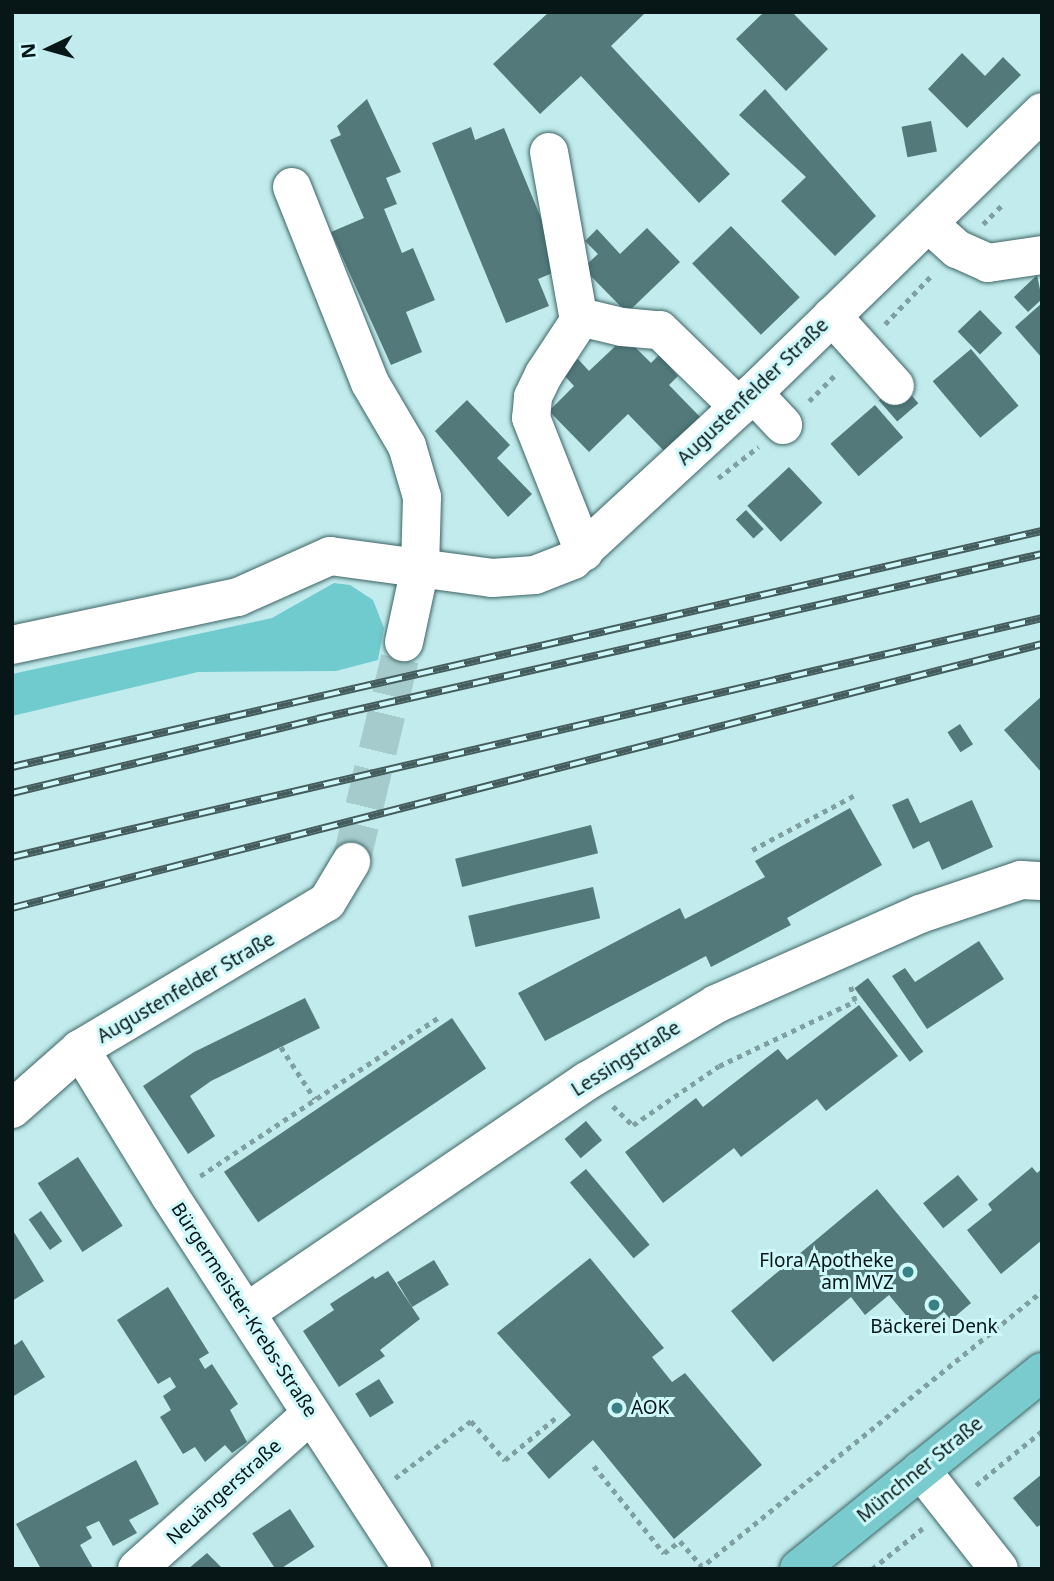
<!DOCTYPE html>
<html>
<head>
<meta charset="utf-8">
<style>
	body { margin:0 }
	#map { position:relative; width:1054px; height:1581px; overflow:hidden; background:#c1ebec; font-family:"Noto Sans",sans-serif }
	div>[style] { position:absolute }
	.green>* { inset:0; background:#70cbce }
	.building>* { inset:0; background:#53797b; transform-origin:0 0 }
	.minor-tunnel>* { height:38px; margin-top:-19px; transform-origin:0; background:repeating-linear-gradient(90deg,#a5cbcc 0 38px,transparent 0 57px) }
	.path>* { height:4.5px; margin-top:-2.25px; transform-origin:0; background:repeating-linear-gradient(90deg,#7f9fa0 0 5px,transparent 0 10px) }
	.roads { filter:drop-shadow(0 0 2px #3e6465) drop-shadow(0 0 2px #3e6465) }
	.minor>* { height:38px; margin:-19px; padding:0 19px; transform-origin:19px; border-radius:19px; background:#fff }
	.major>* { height:38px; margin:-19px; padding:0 19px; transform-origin:19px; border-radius:19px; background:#7acbcd }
	.rail>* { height:8px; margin-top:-4px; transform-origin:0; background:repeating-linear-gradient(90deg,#cef8f9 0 16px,#455c5d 0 32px); box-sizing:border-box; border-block:2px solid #455c5d }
	.dots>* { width:19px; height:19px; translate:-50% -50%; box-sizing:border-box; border:4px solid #cef8f9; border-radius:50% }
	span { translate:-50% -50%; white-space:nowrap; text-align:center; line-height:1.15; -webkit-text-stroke:6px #cef8f9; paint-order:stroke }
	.street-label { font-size:19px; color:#071617 }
	.poi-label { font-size:19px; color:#071617 }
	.right { translate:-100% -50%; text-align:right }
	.left { translate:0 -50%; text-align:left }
	.frame { position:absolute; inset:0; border:14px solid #071617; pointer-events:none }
	.north { position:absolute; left:14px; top:14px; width:70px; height:70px; -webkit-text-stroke:5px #cef8f9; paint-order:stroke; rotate:265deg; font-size:19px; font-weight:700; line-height:28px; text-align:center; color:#071617 }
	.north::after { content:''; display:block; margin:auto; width:24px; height:32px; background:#071617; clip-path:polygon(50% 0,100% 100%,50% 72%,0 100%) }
</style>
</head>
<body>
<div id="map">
	<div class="green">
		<i style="clip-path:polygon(334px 583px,350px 585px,373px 600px,384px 628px,378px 660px,336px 671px,198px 672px,12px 716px,12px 674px,272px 618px)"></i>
	</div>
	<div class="building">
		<i style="clip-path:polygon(549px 12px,646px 12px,611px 46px,730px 174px,699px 203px,581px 76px,540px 114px,493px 64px)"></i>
		<i style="clip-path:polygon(764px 12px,792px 12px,828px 49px,786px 91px,736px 39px)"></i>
		<i style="clip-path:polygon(962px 53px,985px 76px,1003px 57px,1021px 75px,967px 128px,928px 89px)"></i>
		<i style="clip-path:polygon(765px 89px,876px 216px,835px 256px,781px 201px,806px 177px,739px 115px)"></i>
		<i style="clip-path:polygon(367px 99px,401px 172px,386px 178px,397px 204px,384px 209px,402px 253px,413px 248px,435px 300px,406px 312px,422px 352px,391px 365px,331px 232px,364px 218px,330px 140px,341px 135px,337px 126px)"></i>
		<i style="left:931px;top:121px;width:31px;height:30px;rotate:79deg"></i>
		<i style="clip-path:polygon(471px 127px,475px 140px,504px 128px,562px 269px,538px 279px,549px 306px,506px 323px,432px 143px)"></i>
		<i style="left:731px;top:226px;width:99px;height:54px;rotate:46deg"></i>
		<i style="clip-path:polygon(647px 228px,680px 262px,627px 313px,583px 268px,598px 254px,585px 241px,597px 229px,620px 254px)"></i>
		<i style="clip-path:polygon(1037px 275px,1042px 299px,1028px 312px,1014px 297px)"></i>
		<i style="clip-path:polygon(1042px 303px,1042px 358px,1015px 327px)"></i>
		<i style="left:980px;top:310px;width:32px;height:31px;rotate:46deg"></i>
		<i style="clip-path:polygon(625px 337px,651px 363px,659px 355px,678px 376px,669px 385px,702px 419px,667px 454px,628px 414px,589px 452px,549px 411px,574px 386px,563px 374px,578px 359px,589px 371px)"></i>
		<i style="left:971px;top:349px;width:74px;height:50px;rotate:50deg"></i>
		<i style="left:900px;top:382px;width:28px;height:28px;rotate:49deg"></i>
		<i style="clip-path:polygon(467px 400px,510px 445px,497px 458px,532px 494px,508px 517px,435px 431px)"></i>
		<i style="left:875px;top:405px;width:43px;height:59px;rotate:49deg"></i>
		<i style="left:789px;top:467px;width:49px;height:57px;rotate:47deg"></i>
		<i style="left:746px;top:510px;width:26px;height:14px;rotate:47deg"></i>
		<i style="clip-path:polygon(1042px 696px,1042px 773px,1004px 730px)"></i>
		<i style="left:960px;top:724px;width:24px;height:15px;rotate:57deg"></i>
		<i style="clip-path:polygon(908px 798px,920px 823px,972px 800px,993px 847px,942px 870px,929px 841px,913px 849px,892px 805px)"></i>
		<i style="clip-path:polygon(850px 808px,882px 865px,787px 918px,791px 925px,711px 967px,706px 956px,545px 1041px,518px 993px,680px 908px,685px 919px,765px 877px,755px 861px)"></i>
		<i style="left:591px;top:825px;width:29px;height:140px;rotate:76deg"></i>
		<i style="left:593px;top:887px;width:32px;height:128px;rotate:77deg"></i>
		<i style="clip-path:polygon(979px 941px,1004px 979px,927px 1029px,892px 976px,905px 968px,915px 982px)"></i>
		<i style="left:868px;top:978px;width:92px;height:17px;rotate:53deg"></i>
		<i style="clip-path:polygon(305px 998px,320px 1028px,211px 1081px,190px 1096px,215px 1136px,188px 1154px,143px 1086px,194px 1052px)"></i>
		<i style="clip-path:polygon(859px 1005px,898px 1056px,826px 1111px,817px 1099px,741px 1157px,734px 1148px,663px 1203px,625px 1152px,696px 1098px,703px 1107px,778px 1049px,787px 1060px)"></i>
		<i style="left:452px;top:1018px;width:61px;height:275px;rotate:56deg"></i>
		<i style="left:586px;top:1121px;width:25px;height:28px;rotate:50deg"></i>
		<i style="left:78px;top:1157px;width:82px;height:48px;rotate:57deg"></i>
		<i style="clip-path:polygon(1032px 1167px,1037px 1173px,1042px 1169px,1042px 1240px,1001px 1274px,967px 1230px,992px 1210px,988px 1204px)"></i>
		<i style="left:586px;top:1169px;width:99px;height:21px;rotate:50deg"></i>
		<i style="left:958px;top:1175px;width:32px;height:45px;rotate:51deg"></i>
		<i style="clip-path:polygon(877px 1189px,971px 1303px,951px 1320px,944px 1312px,920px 1332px,889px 1295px,865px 1315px,851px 1297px,773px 1362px,731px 1311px)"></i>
		<i style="left:41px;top:1211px;width:37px;height:15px;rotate:55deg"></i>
		<i style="clip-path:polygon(12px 1229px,44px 1281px,12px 1301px)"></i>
		<i style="clip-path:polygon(590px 1258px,664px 1348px,652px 1357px,672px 1382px,685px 1373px,762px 1465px,674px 1539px,593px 1440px,549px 1479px,527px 1453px,571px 1415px,497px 1333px)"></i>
		<i style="left:434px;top:1260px;width:29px;height:43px;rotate:59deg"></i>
		<i style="clip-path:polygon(388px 1271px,420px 1319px,380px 1350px,385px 1356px,339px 1387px,303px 1331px,334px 1310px,330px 1304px,373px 1276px,375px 1279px)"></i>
		<i style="clip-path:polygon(168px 1287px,209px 1353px,199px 1359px,205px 1369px,212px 1364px,238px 1404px,230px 1410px,247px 1442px,232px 1453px,225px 1445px,205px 1462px,195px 1447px,183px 1454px,160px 1417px,171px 1410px,163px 1396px,176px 1387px,170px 1377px,158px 1384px,117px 1320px)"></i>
		<i style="clip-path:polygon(12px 1340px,15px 1345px,22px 1340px,45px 1377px,12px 1397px)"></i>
		<i style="left:379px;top:1379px;width:28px;height:28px;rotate:58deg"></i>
		<i style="clip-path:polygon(136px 1460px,159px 1504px,129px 1520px,137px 1533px,113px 1546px,99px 1521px,86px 1527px,92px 1538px,80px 1545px,93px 1568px,41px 1569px,16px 1524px)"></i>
		<i style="clip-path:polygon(1042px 1474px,1042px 1524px,1037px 1527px,1013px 1498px)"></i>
		<i style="left:290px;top:1509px;width:45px;height:45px;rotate:57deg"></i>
		<i style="clip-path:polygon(207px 1553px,223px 1569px,188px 1569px)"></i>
	</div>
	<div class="minor-tunnel">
		<i style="left:351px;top:862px;width:226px;rotate:-76.5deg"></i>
	</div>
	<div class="path">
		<i style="left:983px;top:224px;width:30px;rotate:-45deg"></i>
		<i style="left:885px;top:324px;width:68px;rotate:-46.2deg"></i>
		<i style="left:809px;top:401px;width:40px;rotate:-45deg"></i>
		<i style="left:718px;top:478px;width:51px;rotate:-37.8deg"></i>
		<i style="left:752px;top:850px;width:117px;rotate:-28.1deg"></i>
		<i style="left:281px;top:1047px;width:62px;rotate:56.8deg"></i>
		<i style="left:613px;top:1106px;width:28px;rotate:44deg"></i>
		<i style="left:633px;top:1125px;width:104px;rotate:-34.5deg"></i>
		<i style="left:719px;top:1066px;width:151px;rotate:-25.5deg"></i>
		<i style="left:855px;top:1001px;width:20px;rotate:-108deg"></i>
		<i style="left:200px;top:1176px;width:286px;rotate:-33.6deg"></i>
		<i style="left:594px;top:1466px;width:112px;rotate:51.2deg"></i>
		<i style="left:664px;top:1553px;width:20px;rotate:-37deg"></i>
		<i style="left:680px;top:1541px;width:33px;rotate:49deg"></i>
		<i style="left:395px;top:1478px;width:95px;rotate:-36.9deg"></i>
		<i style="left:471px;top:1421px;width:52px;rotate:48.9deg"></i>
		<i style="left:505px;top:1460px;width:70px;rotate:-39.8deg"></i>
		<i style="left:976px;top:1485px;width:85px;rotate:-39.3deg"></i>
		<i style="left:699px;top:1569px;width:442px;rotate:-39deg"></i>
		<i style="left:872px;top:1569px;width:65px;rotate:-38.8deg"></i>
	</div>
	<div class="roads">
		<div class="minor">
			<i style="left:549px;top:152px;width:172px;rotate:79.9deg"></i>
			<i style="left:579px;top:321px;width:64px;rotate:123.4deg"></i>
			<i style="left:544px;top:374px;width:25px;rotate:116deg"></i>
			<i style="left:533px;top:397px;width:21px;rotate:95deg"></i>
			<i style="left:531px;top:418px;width:144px;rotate:68.4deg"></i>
			<i style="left:292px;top:187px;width:211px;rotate:68.3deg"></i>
			<i style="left:370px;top:383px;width:73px;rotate:59.6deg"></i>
			<i style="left:407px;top:446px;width:53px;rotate:73.6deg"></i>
			<i style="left:422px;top:497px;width:71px;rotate:91.6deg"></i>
			<i style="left:420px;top:568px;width:76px;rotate:102.2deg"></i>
			<i style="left:929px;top:224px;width:38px;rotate:42deg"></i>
			<i style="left:957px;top:249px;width:34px;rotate:24deg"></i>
			<i style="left:988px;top:263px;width:55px;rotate:-8.4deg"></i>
			<i style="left:832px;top:316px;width:94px;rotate:48deg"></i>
			<i style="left:580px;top:317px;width:43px;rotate:13.4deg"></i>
			<i style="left:622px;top:327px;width:38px;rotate:5deg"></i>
			<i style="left:660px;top:330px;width:110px;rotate:44.3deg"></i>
			<i style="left:753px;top:393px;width:44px;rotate:46.8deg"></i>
			<i style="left:12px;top:645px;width:231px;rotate:-12deg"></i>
			<i style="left:238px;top:597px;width:101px;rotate:-24deg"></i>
			<i style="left:330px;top:556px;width:163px;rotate:7.7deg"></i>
			<i style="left:492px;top:578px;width:43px;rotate:-4deg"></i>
			<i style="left:535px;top:575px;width:41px;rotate:-21.5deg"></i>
			<i style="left:573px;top:560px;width:226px;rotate:-42.7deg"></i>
			<i style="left:739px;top:407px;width:423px;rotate:-44.2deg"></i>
			<i style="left:80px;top:1049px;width:172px;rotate:58.5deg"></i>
			<i style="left:170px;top:1196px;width:445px;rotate:57deg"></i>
			<i style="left:12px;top:1109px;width:91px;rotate:-41.4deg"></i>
			<i style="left:80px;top:1049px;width:287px;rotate:-30.8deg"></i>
			<i style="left:327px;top:902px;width:47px;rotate:-59deg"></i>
			<i style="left:247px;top:1312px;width:411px;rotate:-34.2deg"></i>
			<i style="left:587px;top:1081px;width:150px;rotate:-30.8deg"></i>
			<i style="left:716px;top:1004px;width:223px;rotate:-23.8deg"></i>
			<i style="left:920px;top:914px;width:107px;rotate:-18.6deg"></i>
			<i style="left:1021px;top:880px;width:21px;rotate:3deg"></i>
			<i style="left:921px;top:1470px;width:126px;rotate:51.8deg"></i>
			<i style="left:137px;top:1569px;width:233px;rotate:-41.7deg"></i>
		</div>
		<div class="major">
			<i style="left:799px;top:1569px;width:313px;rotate:-39deg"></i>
		</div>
	</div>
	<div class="rail">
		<i style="left:12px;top:767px;width:1057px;rotate:-12.91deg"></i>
		<i style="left:12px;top:793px;width:314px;rotate:-13.6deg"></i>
		<i style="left:317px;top:719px;width:744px;rotate:-12.82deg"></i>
		<i style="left:12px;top:857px;width:1057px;rotate:-13.06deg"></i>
		<i style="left:12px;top:908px;width:1063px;rotate:-14.38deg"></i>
	</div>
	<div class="dots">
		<i style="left:908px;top:1272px;background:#398184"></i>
		<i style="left:934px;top:1305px;background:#398184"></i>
		<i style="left:617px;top:1408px;background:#398184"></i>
	</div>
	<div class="street-label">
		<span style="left:753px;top:392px;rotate:-44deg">Augustenfelder Straße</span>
		<span style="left:186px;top:988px;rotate:-30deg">Augustenfelder Straße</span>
		<span style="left:626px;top:1059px;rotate:-32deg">Lessingstraße</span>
		<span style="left:244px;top:1310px;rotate:57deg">Bürgermeister-Krebs-Straße</span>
		<span style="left:920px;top:1470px;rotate:-39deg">Münchner Straße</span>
		<span style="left:224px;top:1492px;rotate:-42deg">Neuängerstraße</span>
	</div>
	<div class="poi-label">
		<span class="right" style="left:894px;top:1272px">Flora Apotheke<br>am MVZ</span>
		<span style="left:934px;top:1327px">Bäckerei Denk</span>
		<span class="left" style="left:631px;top:1408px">AOK</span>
	</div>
	<div class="frame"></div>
	<div class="north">N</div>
</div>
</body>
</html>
